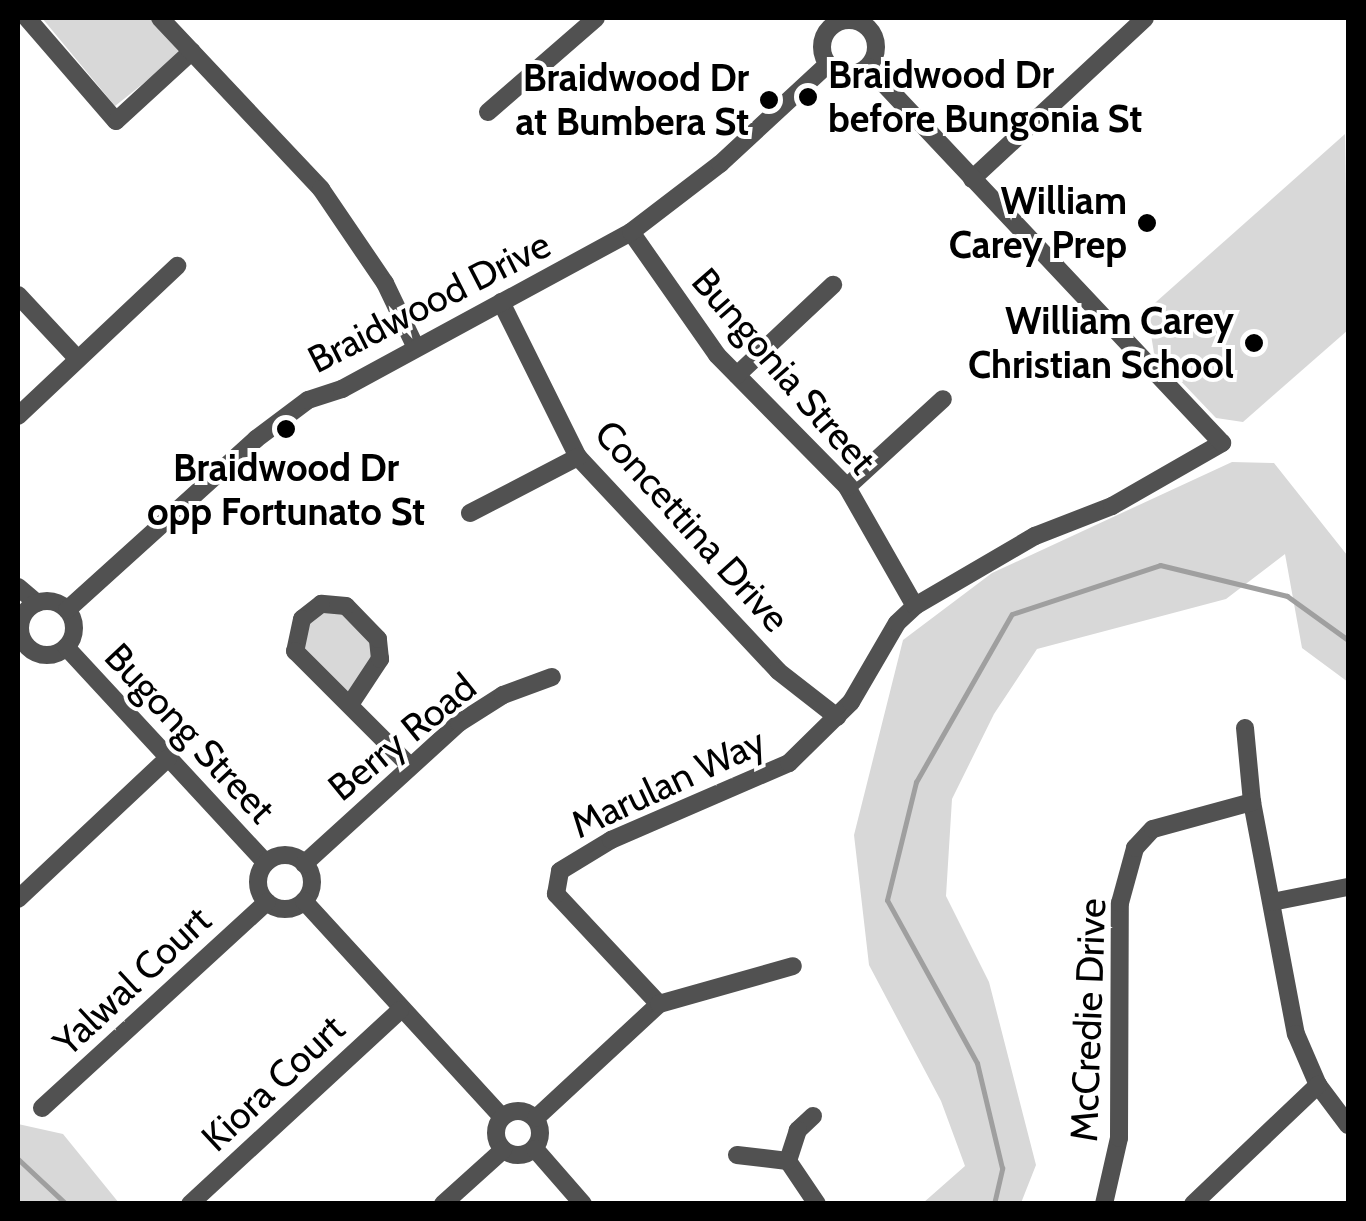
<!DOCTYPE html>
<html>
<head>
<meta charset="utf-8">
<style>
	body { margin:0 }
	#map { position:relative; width:1366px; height:1221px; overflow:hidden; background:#fff; font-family:Cabin,sans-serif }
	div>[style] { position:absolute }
	.green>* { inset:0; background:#d8d8d8 }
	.stream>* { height:5px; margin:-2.5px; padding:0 2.5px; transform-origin:2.5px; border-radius:2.5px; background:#9f9f9f }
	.minor>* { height:18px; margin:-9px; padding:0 9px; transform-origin:9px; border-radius:9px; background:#515151 }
	.minor>.ring { margin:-9px; padding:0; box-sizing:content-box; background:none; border:18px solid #515151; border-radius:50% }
	.dots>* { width:28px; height:28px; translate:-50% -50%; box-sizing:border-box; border:5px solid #fff; border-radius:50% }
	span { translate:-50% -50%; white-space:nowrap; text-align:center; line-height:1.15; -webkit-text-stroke:8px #fff; paint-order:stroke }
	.poi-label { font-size:38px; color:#000; font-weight:700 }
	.left { translate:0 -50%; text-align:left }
	.right { translate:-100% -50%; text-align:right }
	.street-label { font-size:38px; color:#000 }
	.frame { position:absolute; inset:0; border:20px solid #000; pointer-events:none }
</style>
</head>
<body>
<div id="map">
	<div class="green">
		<i style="clip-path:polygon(42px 18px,157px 18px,180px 47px,179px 55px,115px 106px)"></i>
		<i style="clip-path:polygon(1345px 134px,1348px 330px,1243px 422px,1216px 418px,1154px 353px,1147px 310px)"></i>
		<i style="clip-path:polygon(1232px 462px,1274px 463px,1347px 555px,1348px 682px,1302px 648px,1285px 554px,1226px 599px,1037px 649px,994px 714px,952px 799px,946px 896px,989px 982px,1036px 1165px,1021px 1203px,923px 1203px,965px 1166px,941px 1101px,869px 965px,854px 835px,903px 640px,992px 573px)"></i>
		<i style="clip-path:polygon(337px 608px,376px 649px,350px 694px,302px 650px,309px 616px)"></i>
		<i style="clip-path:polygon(18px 1124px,63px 1134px,119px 1203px,18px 1203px)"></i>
	</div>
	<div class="stream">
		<i style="left:18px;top:1159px;width:66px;rotate:43.2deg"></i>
		<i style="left:994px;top:1204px;width:37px;rotate:-77deg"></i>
		<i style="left:1002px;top:1168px;width:108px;rotate:-103.4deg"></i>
		<i style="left:977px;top:1063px;width:186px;rotate:-118.9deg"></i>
		<i style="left:887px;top:900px;width:122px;rotate:-76.2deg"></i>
		<i style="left:916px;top:782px;width:193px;rotate:-60.3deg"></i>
		<i style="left:1012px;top:614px;width:156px;rotate:-18.3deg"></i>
		<i style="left:1160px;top:565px;width:131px;rotate:13.7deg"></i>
		<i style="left:1287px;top:596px;width:75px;rotate:35.8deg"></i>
	</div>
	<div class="minor">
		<i style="left:27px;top:18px;width:136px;rotate:49.2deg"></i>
		<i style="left:116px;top:121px;width:103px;rotate:-42.6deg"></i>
		<i style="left:160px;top:18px;width:235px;rotate:46.7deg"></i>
		<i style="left:321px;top:189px;width:114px;rotate:55.8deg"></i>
		<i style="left:385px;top:283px;width:70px;rotate:64.5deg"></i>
		<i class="ring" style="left:822px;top:20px;width:36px;height:36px"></i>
		<i style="left:488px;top:112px;width:143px;rotate:-41deg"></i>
		<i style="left:972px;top:179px;width:236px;rotate:-42.9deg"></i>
		<i style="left:631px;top:232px;width:150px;rotate:55deg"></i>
		<i style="left:717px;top:355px;width:185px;rotate:45.4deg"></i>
		<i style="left:847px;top:487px;width:137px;rotate:60.3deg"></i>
		<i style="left:18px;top:295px;width:86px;rotate:46.9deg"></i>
		<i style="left:501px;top:302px;width:173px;rotate:63.6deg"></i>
		<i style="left:578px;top:457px;width:293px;rotate:46.9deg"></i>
		<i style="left:778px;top:671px;width:75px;rotate:37.9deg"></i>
		<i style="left:737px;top:375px;width:132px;rotate:-43.2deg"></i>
		<i style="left:18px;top:416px;width:219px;rotate:-43.3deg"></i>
		<i style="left:847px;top:487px;width:130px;rotate:-42.5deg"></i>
		<i style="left:470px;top:513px;width:122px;rotate:-27.4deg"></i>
		<i style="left:18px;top:587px;width:25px;rotate:40deg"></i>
		<i class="ring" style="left:20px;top:601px;width:36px;height:36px"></i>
		<i style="left:67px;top:610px;width:255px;rotate:-42.1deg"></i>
		<i style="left:256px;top:439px;width:65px;rotate:-36.9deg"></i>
		<i style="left:308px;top:400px;width:36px;rotate:-18deg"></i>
		<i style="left:342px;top:389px;width:329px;rotate:-28.5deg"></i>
		<i style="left:631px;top:232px;width:112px;rotate:-37.4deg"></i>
		<i style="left:720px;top:164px;width:147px;rotate:-42.8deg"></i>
		<i style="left:66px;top:647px;width:294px;rotate:47.2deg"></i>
		<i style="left:351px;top:703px;width:53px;rotate:-56.6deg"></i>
		<i style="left:380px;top:659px;width:20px;rotate:-96deg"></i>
		<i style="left:378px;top:639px;width:46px;rotate:-134.1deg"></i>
		<i style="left:346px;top:606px;width:25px;rotate:-175deg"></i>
		<i style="left:321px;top:604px;width:24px;rotate:142deg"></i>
		<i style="left:302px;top:619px;width:33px;rotate:102deg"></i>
		<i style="left:295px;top:651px;width:161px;rotate:45deg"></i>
		<i style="left:1245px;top:728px;width:74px;rotate:84.6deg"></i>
		<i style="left:1252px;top:802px;width:236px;rotate:79.3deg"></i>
		<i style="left:1296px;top:1034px;width:56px;rotate:66.7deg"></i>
		<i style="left:1318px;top:1085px;width:50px;rotate:53.1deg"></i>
		<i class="ring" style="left:258px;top:855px;width:36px;height:36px"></i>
		<i style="left:304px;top:864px;width:210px;rotate:-42.3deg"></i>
		<i style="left:459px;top:723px;width:52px;rotate:-32.5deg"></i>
		<i style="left:503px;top:695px;width:52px;rotate:-20.2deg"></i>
		<i style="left:18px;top:899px;width:206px;rotate:-43.2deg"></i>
		<i style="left:304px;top:901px;width:293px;rotate:47.5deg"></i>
		<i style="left:1272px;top:902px;width:77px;rotate:-11.2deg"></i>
		<i style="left:659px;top:1004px;width:151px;rotate:-133.1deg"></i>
		<i style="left:556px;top:894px;width:23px;rotate:-80deg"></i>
		<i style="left:560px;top:871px;width:60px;rotate:-31.3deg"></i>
		<i style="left:611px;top:840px;width:194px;rotate:-23.4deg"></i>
		<i style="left:789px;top:763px;width:87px;rotate:-44.5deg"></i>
		<i style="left:851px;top:702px;width:91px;rotate:-59.8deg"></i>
		<i style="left:897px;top:623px;width:25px;rotate:-43deg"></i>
		<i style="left:915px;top:606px;width:139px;rotate:-30.3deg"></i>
		<i style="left:1035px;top:536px;width:83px;rotate:-21.3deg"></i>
		<i style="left:1112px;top:506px;width:127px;rotate:-29.8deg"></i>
		<i style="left:1222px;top:443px;width:516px;rotate:-133.27deg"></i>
		<i style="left:42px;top:1108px;width:305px;rotate:-42.5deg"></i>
		<i class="ring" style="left:496px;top:1111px;width:26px;height:26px"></i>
		<i style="left:813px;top:1116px;width:21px;rotate:137deg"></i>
		<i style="left:798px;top:1130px;width:33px;rotate:108deg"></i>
		<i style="left:788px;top:1161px;width:52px;rotate:56deg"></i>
		<i style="left:536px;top:1118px;width:168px;rotate:-42.8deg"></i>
		<i style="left:659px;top:1004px;width:139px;rotate:-15.8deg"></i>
		<i style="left:535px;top:1149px;width:73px;rotate:48.9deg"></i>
		<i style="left:737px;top:1155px;width:51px;rotate:6.7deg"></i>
		<i style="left:190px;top:1204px;width:286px;rotate:-42.7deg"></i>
		<i style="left:443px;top:1204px;width:81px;rotate:-42deg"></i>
		<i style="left:1104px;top:1204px;width:68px;rotate:-77.2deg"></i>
		<i style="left:1119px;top:1138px;width:235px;rotate:-89.8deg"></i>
		<i style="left:1120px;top:903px;width:57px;rotate:-74.7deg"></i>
		<i style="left:1135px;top:848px;width:26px;rotate:-47deg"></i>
		<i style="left:1153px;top:829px;width:103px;rotate:-15.3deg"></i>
		<i style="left:1193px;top:1204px;width:173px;rotate:-43.6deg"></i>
	</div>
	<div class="dots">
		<i style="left:808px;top:97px;background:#000"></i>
		<i style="left:769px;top:100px;background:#000"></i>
		<i style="left:1147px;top:223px;background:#000"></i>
		<i style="left:1254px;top:343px;background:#000"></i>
		<i style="left:286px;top:429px;background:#000"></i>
	</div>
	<div class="poi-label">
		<span class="left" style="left:828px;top:97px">Braidwood Dr<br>before Bungonia St</span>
		<span class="right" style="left:749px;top:100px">Braidwood Dr<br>at Bumbera St</span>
		<span class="right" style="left:1127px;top:223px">William<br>Carey Prep</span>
		<span class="right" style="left:1234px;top:343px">William Carey<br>Christian School</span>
		<span style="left:286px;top:490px">Braidwood Dr<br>opp Fortunato St</span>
	</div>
	<div class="street-label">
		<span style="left:429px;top:302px;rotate:-27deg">Braidwood Drive</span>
		<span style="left:784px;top:371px;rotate:49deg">Bungonia Street</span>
		<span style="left:692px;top:526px;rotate:48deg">Concettina Drive</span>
		<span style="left:190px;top:733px;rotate:47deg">Bugong Street</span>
		<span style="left:402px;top:737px;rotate:-39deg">Berry Road</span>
		<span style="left:668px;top:783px;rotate:-25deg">Marulan Way</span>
		<span style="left:132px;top:981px;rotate:-43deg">Yalwal Court</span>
		<span style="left:1088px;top:1020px;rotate:-88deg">McCredie Drive</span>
		<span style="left:273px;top:1083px;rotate:-43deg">Kiora Court</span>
	</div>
	<div class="frame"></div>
</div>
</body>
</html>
